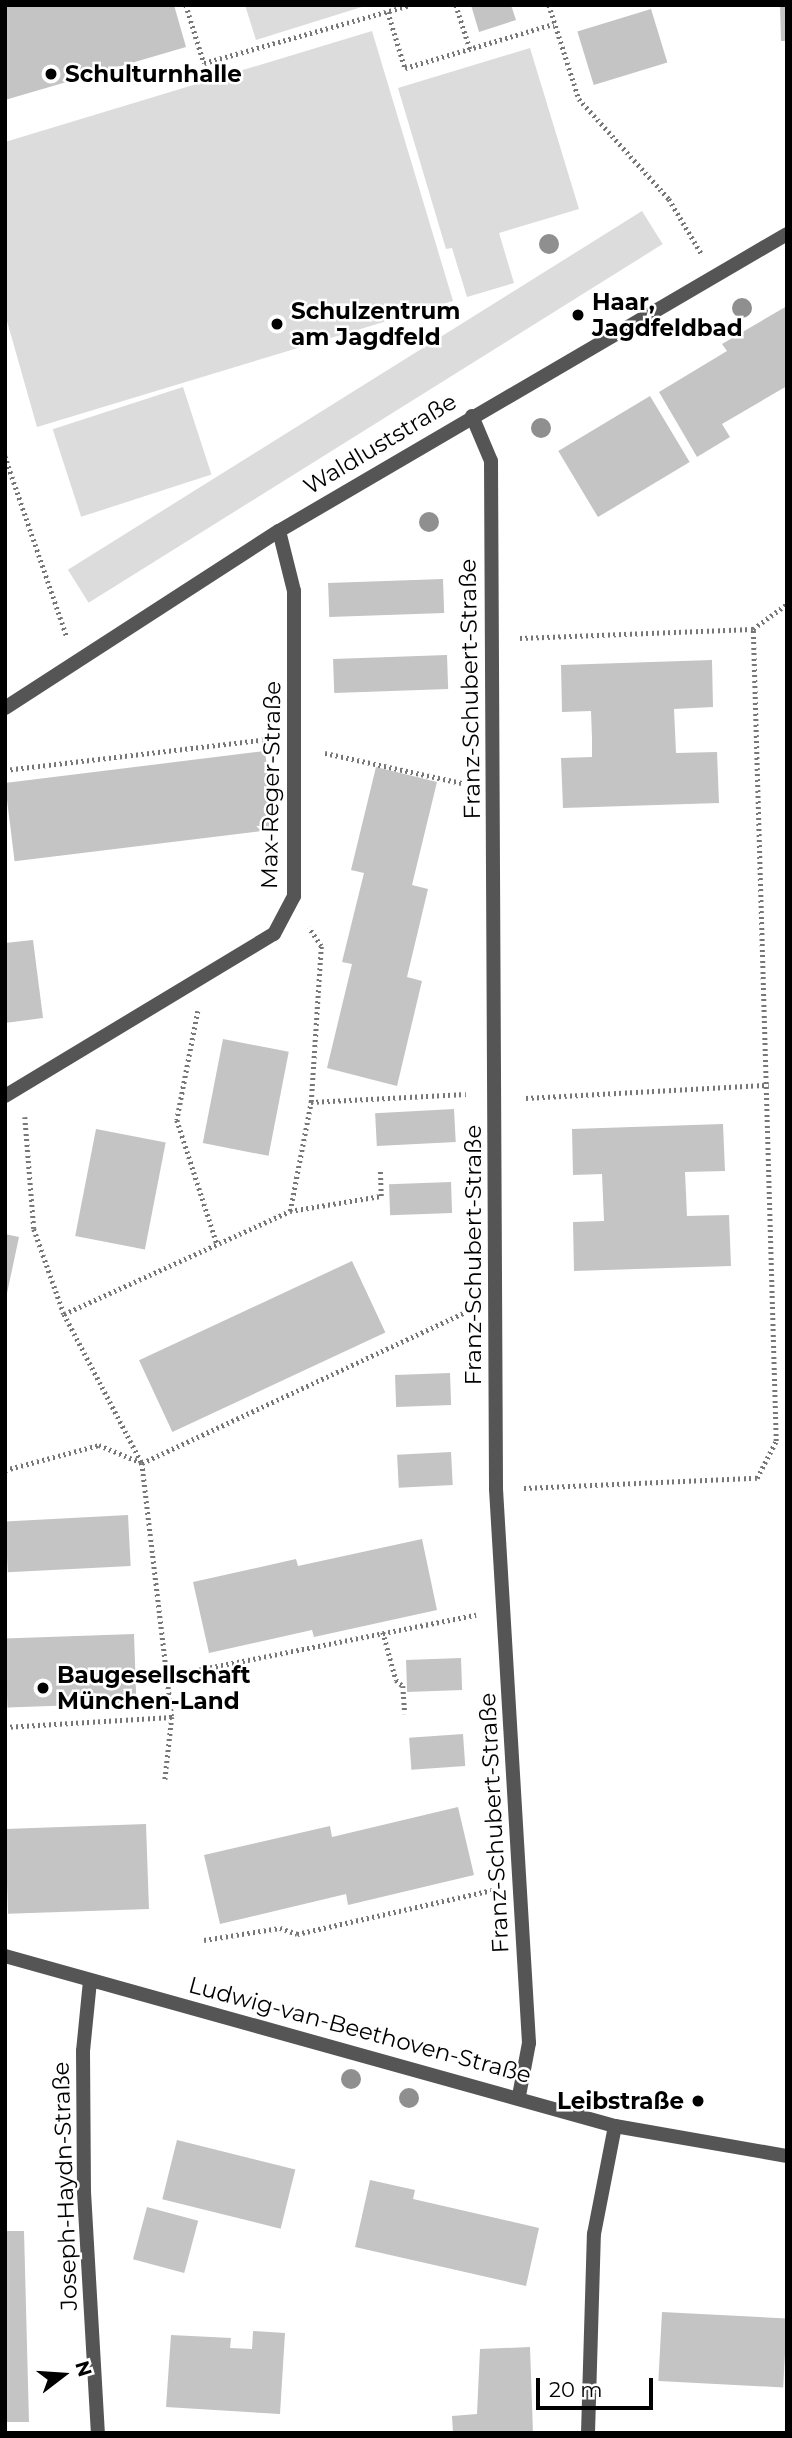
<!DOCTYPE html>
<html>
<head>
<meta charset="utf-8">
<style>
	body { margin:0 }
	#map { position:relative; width:792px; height:2438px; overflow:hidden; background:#fff; font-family:Montserrat,sans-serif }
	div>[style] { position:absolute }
	.green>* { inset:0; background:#dcdcdc; transform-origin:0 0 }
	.building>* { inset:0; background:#c4c4c4; transform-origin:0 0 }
	.path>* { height:4.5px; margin-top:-2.25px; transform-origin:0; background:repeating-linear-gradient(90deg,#777 0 2px,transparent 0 5.5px) }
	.street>* { height:14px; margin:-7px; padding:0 7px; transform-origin:7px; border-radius:7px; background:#555 }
	.trees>* { width:20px; height:20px; margin:-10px; border-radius:50%; background:#8f8f8f }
	.dots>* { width:19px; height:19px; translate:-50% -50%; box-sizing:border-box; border:4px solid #fff; border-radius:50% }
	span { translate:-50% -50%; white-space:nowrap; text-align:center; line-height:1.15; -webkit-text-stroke:5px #fff; paint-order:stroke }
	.poi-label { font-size:23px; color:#000; font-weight:700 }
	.left { translate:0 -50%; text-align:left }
	.right { translate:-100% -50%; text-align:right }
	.street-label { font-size:23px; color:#000 }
	.frame { position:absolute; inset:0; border:7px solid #000; pointer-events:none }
	.north { position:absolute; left:28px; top:2340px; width:70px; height:70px; -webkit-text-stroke:5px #fff; paint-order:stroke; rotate:73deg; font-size:19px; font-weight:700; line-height:28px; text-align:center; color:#000 }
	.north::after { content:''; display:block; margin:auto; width:24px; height:32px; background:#000; clip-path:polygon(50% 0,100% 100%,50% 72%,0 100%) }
	.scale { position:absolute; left:536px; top:2378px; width:117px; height:32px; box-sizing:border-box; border:4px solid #000; border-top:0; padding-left:9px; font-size:21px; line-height:24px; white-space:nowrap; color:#000; -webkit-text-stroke:5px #fff; paint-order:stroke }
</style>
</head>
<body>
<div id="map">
	<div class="green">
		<i style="clip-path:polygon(245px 5px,368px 5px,256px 40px)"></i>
		<i style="clip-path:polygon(372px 31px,453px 301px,37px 427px,5px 314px,5px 142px)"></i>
		<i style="clip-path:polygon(530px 48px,579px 209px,499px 233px,514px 283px,467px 297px,452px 248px,446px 249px,398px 88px)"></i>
		<i style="left:642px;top:211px;width:39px;height:677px;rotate:58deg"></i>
		<i style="left:183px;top:387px;width:92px;height:137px;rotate:72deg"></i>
	</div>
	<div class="building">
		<i style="clip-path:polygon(5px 5px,174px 5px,186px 47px,5px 100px)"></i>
		<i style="clip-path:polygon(471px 5px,511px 5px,516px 20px,479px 32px)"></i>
		<i style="clip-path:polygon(780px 5px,787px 5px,787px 41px,781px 41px)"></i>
		<i style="left:651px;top:9px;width:56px;height:77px;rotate:73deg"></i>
		<i style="clip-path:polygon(787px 306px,787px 386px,722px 424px,730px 437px,697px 457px,659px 392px,727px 351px,722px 344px)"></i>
		<i style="left:650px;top:396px;width:77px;height:107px;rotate:59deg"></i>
		<i style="left:443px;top:579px;width:34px;height:115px;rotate:88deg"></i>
		<i style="left:447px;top:655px;width:34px;height:114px;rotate:88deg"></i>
		<i style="clip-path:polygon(712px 660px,713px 707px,674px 709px,676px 753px,717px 752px,719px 803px,563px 808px,561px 758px,592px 757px,592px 739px,591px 711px,562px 712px,561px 665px)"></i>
		<i style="left:265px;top:751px;width:79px;height:262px;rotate:83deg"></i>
		<i style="clip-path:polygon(376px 767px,437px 782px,412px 885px,428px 889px,407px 977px,422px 981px,397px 1086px,327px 1068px,352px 964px,342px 962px,364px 873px,351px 870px)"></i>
		<i style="clip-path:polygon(33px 940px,43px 1018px,5px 1023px,5px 943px)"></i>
		<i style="left:223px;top:1039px;width:67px;height:106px;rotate:11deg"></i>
		<i style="left:454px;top:1109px;width:33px;height:79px;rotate:87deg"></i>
		<i style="clip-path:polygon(723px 1124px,725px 1171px,685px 1172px,687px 1216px,729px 1215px,731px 1266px,574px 1271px,573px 1222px,604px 1221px,602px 1174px,573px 1175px,572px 1129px)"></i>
		<i style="left:96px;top:1129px;width:71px;height:109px;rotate:11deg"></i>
		<i style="left:451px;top:1182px;width:31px;height:62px;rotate:88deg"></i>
		<i style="clip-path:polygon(5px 1234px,19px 1237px,6px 1298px,5px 1298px)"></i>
		<i style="left:352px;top:1261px;width:79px;height:235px;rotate:65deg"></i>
		<i style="left:450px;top:1373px;width:32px;height:55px;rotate:88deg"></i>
		<i style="left:451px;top:1452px;width:33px;height:54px;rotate:87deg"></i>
		<i style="left:128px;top:1515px;width:51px;height:123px;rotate:87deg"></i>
		<i style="clip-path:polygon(422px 1539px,437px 1610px,314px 1637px,312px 1630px,209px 1653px,193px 1582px,296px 1559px,298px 1566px)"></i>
		<i style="left:134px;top:1634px;width:69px;height:129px;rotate:88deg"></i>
		<i style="left:461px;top:1658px;width:32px;height:55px;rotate:88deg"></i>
		<i style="left:463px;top:1734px;width:32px;height:54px;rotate:86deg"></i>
		<i style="clip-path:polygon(458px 1807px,474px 1875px,348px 1905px,346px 1894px,220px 1924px,204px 1855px,330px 1826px,332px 1837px)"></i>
		<i style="left:146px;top:1824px;width:85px;height:141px;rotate:88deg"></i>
		<i style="left:177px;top:2140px;width:122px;height:61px;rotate:14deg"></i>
		<i style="clip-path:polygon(370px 2180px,415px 2190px,413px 2199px,539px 2228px,526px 2286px,355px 2247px)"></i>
		<i style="left:147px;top:2207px;width:53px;height:54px;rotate:15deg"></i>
		<i style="clip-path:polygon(5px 2231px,24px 2231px,29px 2422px,5px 2422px)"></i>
		<i style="left:662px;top:2312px;width:125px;height:69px;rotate:3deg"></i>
		<i style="clip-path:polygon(253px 2331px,285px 2333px,280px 2414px,166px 2407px,171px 2335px,231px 2338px,230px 2348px,252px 2349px)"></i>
		<i style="clip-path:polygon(530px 2347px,533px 2433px,453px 2433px,452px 2416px,477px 2414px,480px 2349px)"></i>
	</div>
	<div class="path">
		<i style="left:186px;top:5px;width:61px;rotate:72.8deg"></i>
		<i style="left:204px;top:63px;width:214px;rotate:-15.7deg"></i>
		<i style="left:456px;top:5px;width:46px;rotate:72.3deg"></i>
		<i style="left:549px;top:5px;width:99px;rotate:72.3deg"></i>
		<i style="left:579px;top:99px;width:135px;rotate:48deg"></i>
		<i style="left:669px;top:199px;width:63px;rotate:59.3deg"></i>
		<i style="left:388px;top:12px;width:59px;rotate:73.1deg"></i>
		<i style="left:405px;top:68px;width:155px;rotate:-16.5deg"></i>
		<i style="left:5px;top:456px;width:191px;rotate:71.1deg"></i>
		<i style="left:520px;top:638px;width:233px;rotate:-2.2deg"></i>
		<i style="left:325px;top:753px;width:140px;rotate:12.4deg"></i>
		<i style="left:5px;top:770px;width:265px;rotate:-6.7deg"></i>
		<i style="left:198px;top:1011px;width:111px;rotate:100.9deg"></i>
		<i style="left:177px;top:1120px;width:130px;rotate:72.1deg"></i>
		<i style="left:526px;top:1098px;width:243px;rotate:-3.1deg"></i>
		<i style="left:311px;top:1102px;width:155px;rotate:-3deg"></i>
		<i style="left:25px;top:1117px;width:112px;rotate:85.4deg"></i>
		<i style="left:34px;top:1229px;width:90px;rotate:70.6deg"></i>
		<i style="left:64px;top:1314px;width:168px;rotate:62.4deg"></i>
		<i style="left:142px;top:1463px;width:256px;rotate:83.3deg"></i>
		<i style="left:172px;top:1717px;width:63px;rotate:96.3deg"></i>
		<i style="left:290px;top:1211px;width:92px;rotate:-9.4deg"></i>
		<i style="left:381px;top:1196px;width:25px;rotate:-92deg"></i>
		<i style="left:64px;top:1314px;width:248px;rotate:-24.5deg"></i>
		<i style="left:290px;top:1211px;width:111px;rotate:-79.1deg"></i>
		<i style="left:311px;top:1102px;width:156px;rotate:-86.3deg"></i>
		<i style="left:321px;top:946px;width:22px;rotate:-124deg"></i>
		<i style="left:5px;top:1470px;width:97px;rotate:-14.9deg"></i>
		<i style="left:99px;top:1445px;width:47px;rotate:22.7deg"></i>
		<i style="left:142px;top:1463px;width:357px;rotate:-25deg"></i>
		<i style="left:524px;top:1488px;width:233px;rotate:-2.5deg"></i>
		<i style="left:757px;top:1478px;width:42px;rotate:-62.8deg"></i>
		<i style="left:776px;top:1441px;width:812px;rotate:-91.62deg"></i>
		<i style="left:753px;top:629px;width:42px;rotate:-36.3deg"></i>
		<i style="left:383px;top:1632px;width:50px;rotate:74.8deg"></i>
		<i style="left:396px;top:1680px;width:9px;rotate:41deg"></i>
		<i style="left:403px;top:1686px;width:28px;rotate:86deg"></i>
		<i style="left:167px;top:1676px;width:315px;rotate:-11.2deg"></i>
		<i style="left:5px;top:1727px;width:167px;rotate:-3.4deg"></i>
		<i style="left:204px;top:1940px;width:77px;rotate:-9deg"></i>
		<i style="left:280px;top:1928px;width:18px;rotate:19deg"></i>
		<i style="left:297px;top:1934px;width:200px;rotate:-12.7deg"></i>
	</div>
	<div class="street">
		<i style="left:472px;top:416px;width:49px;rotate:67.1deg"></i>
		<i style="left:491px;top:461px;width:1028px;rotate:89.72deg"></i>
		<i style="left:496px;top:1489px;width:555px;rotate:86.59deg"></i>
		<i style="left:529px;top:2043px;width:54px;rotate:100.7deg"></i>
		<i style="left:5px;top:708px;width:326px;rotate:-32.9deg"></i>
		<i style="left:279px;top:531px;width:588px;rotate:-30.31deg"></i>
		<i style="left:5px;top:1096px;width:314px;rotate:-31.1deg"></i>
		<i style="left:274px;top:934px;width:43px;rotate:-62.2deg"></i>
		<i style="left:294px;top:896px;width:305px;rotate:-90deg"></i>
		<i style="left:294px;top:591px;width:62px;rotate:-104deg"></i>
		<i style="left:5px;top:1956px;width:633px;rotate:15.57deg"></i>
		<i style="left:615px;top:2126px;width:175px;rotate:9.9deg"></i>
		<i style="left:90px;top:1981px;width:70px;rotate:95.7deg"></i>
		<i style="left:83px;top:2051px;width:141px;rotate:89.6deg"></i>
		<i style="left:84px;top:2192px;width:241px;rotate:86.7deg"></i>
		<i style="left:588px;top:2433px;width:199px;rotate:-88.3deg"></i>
		<i style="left:594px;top:2234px;width:110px;rotate:-79deg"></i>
	</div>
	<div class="trees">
		<i style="left:549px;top:244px"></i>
		<i style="left:742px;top:308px"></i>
		<i style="left:541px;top:428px"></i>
		<i style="left:429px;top:522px"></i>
		<i style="left:351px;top:2079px"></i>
		<i style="left:409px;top:2098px"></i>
	</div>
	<div class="dots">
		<i style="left:51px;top:74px;background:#000"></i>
		<i style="left:578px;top:315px;background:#000"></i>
		<i style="left:277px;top:324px;background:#000"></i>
		<i style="left:43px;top:1688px;background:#000"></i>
		<i style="left:698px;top:2101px;background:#000"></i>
	</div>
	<div class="poi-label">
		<span class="left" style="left:65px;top:74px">Schulturnhalle</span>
		<span class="left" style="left:592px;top:315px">Haar,<br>Jagdfeldbad</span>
		<span class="left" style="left:291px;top:324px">Schulzentrum<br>am Jagdfeld</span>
		<span class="left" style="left:57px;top:1688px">Baugesellschaft<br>München-Land</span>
		<span class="right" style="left:684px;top:2101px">Leibstraße</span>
	</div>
	<div class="street-label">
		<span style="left:380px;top:444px;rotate:-31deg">Waldluststraße</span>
		<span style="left:470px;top:689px;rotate:-91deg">Franz-Schubert-Straße</span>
		<span style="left:271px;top:785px;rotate:-89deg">Max-Reger-Straße</span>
		<span style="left:473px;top:1255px;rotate:-90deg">Franz-Schubert-Straße</span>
		<span style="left:494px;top:1823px;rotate:-93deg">Franz-Schubert-Straße</span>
		<span style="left:360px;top:2030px;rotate:15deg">Ludwig-van-Beethoven-Straße</span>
		<span style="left:65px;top:2186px;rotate:-92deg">Joseph-Haydn-Straße</span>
	</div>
	<div class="frame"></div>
	<div class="north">N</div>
	<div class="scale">20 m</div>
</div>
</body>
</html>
